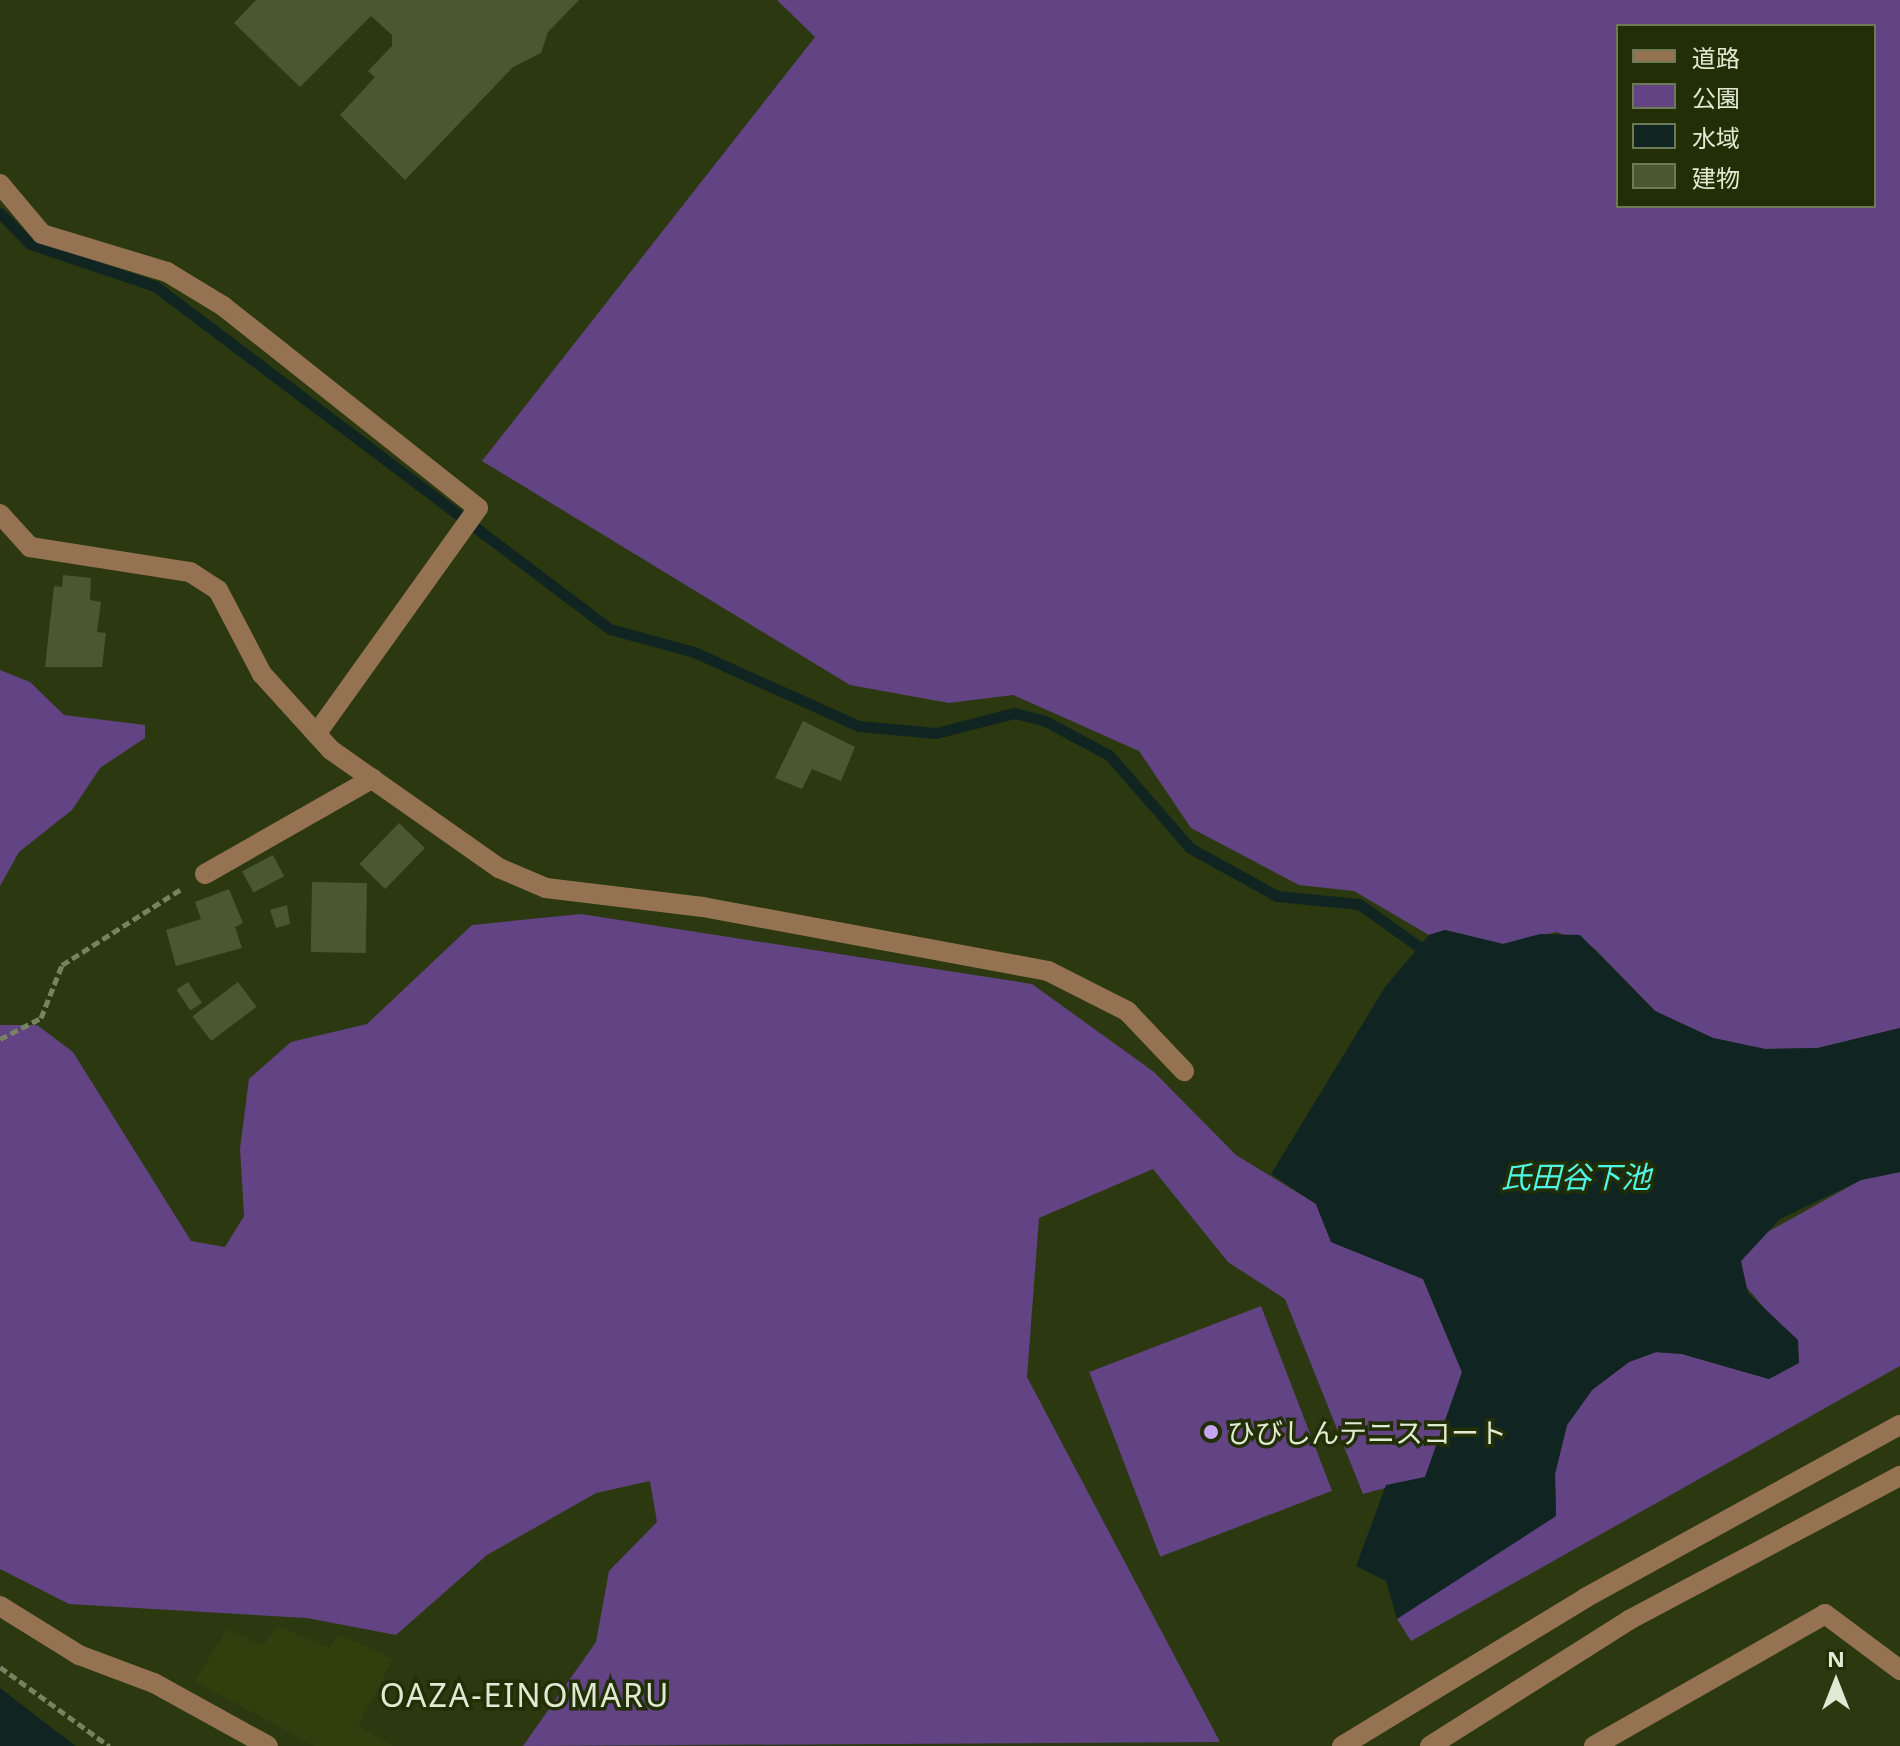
<!DOCTYPE html>
<html>
<head>
<meta charset="utf-8">
<style>
	body { margin:0 }
	#map { position:relative; width:1900px; height:1746px; overflow:hidden; background:#2c3910; font-family:"Noto Sans","Noto Sans JP",sans-serif }
	div>[style] { position:absolute }
	.built>* { inset:0; background:#303f0d }
	.green>* { inset:0; background:#624383; transform-origin:0 0 }
	.water>* { inset:0; background:#102522 }
	.stream>* { height:11px; margin:-5.5px; padding:0 5.5px; transform-origin:5.5px; border-radius:5.5px; background:#102522 }
	.building>* { inset:0; background:#49582f; transform-origin:0 0 }
	.path>* { height:5px; margin-top:-2.5px; transform-origin:0; background:repeating-linear-gradient(90deg,#778261 0 8px,transparent 0 12px) }
	.minor>* { height:20px; margin:-10px; padding:0 10px; transform-origin:10px; border-radius:10px; background:#957352 }
	.dots>* { width:22px; height:22px; translate:-50% -50%; box-sizing:border-box; border:4px solid #222e05; border-radius:50% }
	span { translate:-50% -50%; white-space:nowrap; text-align:center; line-height:1.15; -webkit-text-stroke:7px #222e05; paint-order:stroke }
	.poi-label { font-size:28px; color:#e0e9d2 }
	.left { translate:0 -50%; text-align:left }
	.water-label { font-size:30px; color:#50f6e5; font-style:italic }
	.quarter-label { font-size:32px; color:#e0e9d2; letter-spacing:2px }
	.legend { position:absolute; left:1616px; top:24px; width:260px; height:184px; box-sizing:border-box; background:#222e05; border:2px solid #6e7957; margin:0; padding:10px 14px; list-style:none; font-size:24px; color:#e0e9d2 }
	.legend li { display:flex; align-items:center; gap:16px; height:40px }
	.legend b { width:40px; border:2px solid #6e7957 }
	.north { position:absolute; left:1796px; top:1642px; width:80px; height:80px; -webkit-text-stroke:6px #222e05; paint-order:stroke; rotate:0deg; font-size:22px; font-weight:700; line-height:32px; text-align:center; color:#e0e9d2 }
	.north::after { content:''; display:block; margin:auto; width:28px; height:36px; background:#e0e9d2; clip-path:polygon(50% 0,100% 100%,50% 72%,0 100%) }
</style>
</head>
<body>
<div id="map">
	<div class="built">
		<i style="clip-path:polygon(278px 1626px,329px 1648px,338px 1634px,393px 1659px,358px 1726px,393px 1746px,314px 1746px,195px 1681px,227px 1629px,263px 1646px)"></i>
	</div>
	<div class="green">
		<i style="clip-path:polygon(evenodd,777px 0,1900px 0,1900px 1028px,1818px 1048px,1765px 1049px,1713px 1038px,1655px 1011px,1595px 949px,1557px 932px,1503px 944px,1445px 930px,1429px 935px,1354px 891px,1299px 885px,1191px 828px,1139px 751px,1013px 695px,949px 703px,850px 685px,482px 461px,815px 37px,777px 0,1618px 26px,1874px 26px,1874px 206px,1618px 206px,1618px 26px)"></i>
		<i style="clip-path:polygon(0 670px,30px 682px,64px 715px,145px 725px,145px 738px,100px 768px,72px 810px,19px 852px,0 886px)"></i>
		<i style="clip-path:polygon(581px 914px,1032px 984px,1154px 1072px,1236px 1155px,1316px 1204px,1331px 1242px,1423px 1279px,1462px 1372px,1454px 1407px,1425px 1477px,1363px 1494px,1285px 1299px,1228px 1262px,1153px 1169px,1039px 1218px,1027px 1377px,1220px 1742px,523px 1746px,596px 1642px,609px 1571px,657px 1522px,650px 1481px,596px 1493px,487px 1555px,396px 1635px,307px 1618px,69px 1604px,0 1569px,0 1025px,37px 1025px,73px 1052px,191px 1241px,225px 1247px,244px 1216px,240px 1149px,249px 1079px,291px 1042px,367px 1024px,472px 925px)"></i>
		<i style="clip-path:polygon(1900px 1172px,1900px 1366px,1411px 1641px,1397px 1619px,1414px 1604px,1556px 1516px,1555px 1474px,1567px 1425px,1592px 1390px,1629px 1362px,1656px 1352px,1682px 1354px,1769px 1379px,1766px 1310px,1742px 1282px,1741px 1261px,1755px 1239px,1861px 1180px)"></i>
		<i style="left:1261px;top:1306px;width:198px;height:184px;rotate:69deg"></i>
	</div>
	<div class="water">
		<i style="clip-path:polygon(1445px 930px,1503px 944px,1540px 934px,1580px 935px,1655px 1011px,1713px 1038px,1765px 1049px,1818px 1048px,1900px 1028px,1900px 1172px,1861px 1180px,1780px 1219px,1741px 1261px,1748px 1293px,1798px 1340px,1799px 1363px,1769px 1379px,1682px 1354px,1656px 1352px,1629px 1362px,1592px 1390px,1567px 1425px,1555px 1474px,1556px 1516px,1397px 1619px,1386px 1581px,1356px 1566px,1386px 1485px,1425px 1477px,1462px 1372px,1423px 1279px,1331px 1242px,1316px 1204px,1271px 1174px,1385px 987px,1429px 935px)"></i>
		<i style="clip-path:polygon(0 1688px,73px 1744px,76px 1746px,0 1746px)"></i>
	</div>
	<div class="stream">
		<i style="left:0;top:213px;width:43px;rotate:45.9deg"></i>
		<i style="left:30px;top:244px;width:132px;rotate:18.6deg"></i>
		<i style="left:155px;top:286px;width:570px;rotate:37.01deg"></i>
		<i style="left:610px;top:629px;width:87px;rotate:15.3deg"></i>
		<i style="left:694px;top:652px;width:181px;rotate:24.2deg"></i>
		<i style="left:859px;top:726px;width:77px;rotate:5.2deg"></i>
		<i style="left:936px;top:733px;width:81px;rotate:-14.4deg"></i>
		<i style="left:1014px;top:713px;width:32px;rotate:14deg"></i>
		<i style="left:1045px;top:721px;width:72px;rotate:28deg"></i>
		<i style="left:1109px;top:755px;width:123px;rotate:48.9deg"></i>
		<i style="left:1190px;top:848px;width:99px;rotate:28.9deg"></i>
		<i style="left:1277px;top:896px;width:82px;rotate:5.6deg"></i>
		<i style="left:1359px;top:904px;width:72px;rotate:35.4deg"></i>
	</div>
	<div class="building">
		<i style="clip-path:polygon(256px 0,579px 0,548px 32px,541px 53px,513px 67px,405px 180px,340px 115px,375px 77px,368px 71px,392px 46px,392px 35px,371px 16px,300px 87px,234px 23px)"></i>
		<i style="clip-path:polygon(63px 575px,91px 578px,90px 600px,101px 602px,97px 632px,106px 633px,102px 667px,45px 667px,54px 586px,62px 587px)"></i>
		<i style="clip-path:polygon(803px 721px,855px 747px,841px 781px,812px 769px,802px 789px,775px 778px)"></i>
		<i style="left:399px;top:823px;width:36px;height:57px;rotate:44deg"></i>
		<i style="left:273px;top:855px;width:24px;height:35px;rotate:62deg"></i>
		<i style="left:312px;top:882px;width:55px;height:70px;rotate:1deg"></i>
		<i style="clip-path:polygon(229px 889px,243px 923px,235px 927px,242px 948px,176px 966px,166px 930px,201px 919px,195px 902px)"></i>
		<i style="clip-path:polygon(287px 905px,290px 924px,276px 928px,270px 910px)"></i>
		<i style="left:188px;top:982px;width:25px;height:14px;rotate:56deg"></i>
		<i style="left:238px;top:982px;width:31px;height:57px;rotate:53deg"></i>
	</div>
	<div class="path">
		<i style="left:0;top:1039px;width:46px;rotate:-27.1deg"></i>
		<i style="left:41px;top:1018px;width:57px;rotate:-68.4deg"></i>
		<i style="left:62px;top:965px;width:143px;rotate:-32.5deg"></i>
		<i style="left:0;top:1667px;width:135px;rotate:35.9deg"></i>
	</div>
	<div class="minor">
		<i style="left:0;top:184px;width:65px;rotate:50deg"></i>
		<i style="left:42px;top:234px;width:131px;rotate:16.9deg"></i>
		<i style="left:167px;top:272px;width:66px;rotate:31.3deg"></i>
		<i style="left:223px;top:306px;width:325px;rotate:38.4deg"></i>
		<i style="left:478px;top:508px;width:278px;rotate:125.6deg"></i>
		<i style="left:0;top:514px;width:45px;rotate:47.7deg"></i>
		<i style="left:30px;top:547px;width:162px;rotate:8.9deg"></i>
		<i style="left:190px;top:572px;width:33px;rotate:33deg"></i>
		<i style="left:218px;top:590px;width:95px;rotate:62.4deg"></i>
		<i style="left:262px;top:674px;width:103px;rotate:47.8deg"></i>
		<i style="left:331px;top:750px;width:205px;rotate:35.1deg"></i>
		<i style="left:499px;top:868px;width:51px;rotate:23.1deg"></i>
		<i style="left:546px;top:888px;width:158px;rotate:6.9deg"></i>
		<i style="left:703px;top:907px;width:351px;rotate:10.5deg"></i>
		<i style="left:1048px;top:971px;width:89px;rotate:26.9deg"></i>
		<i style="left:1127px;top:1011px;width:83px;rotate:46.5deg"></i>
		<i style="left:205px;top:874px;width:193px;rotate:-29.7deg"></i>
		<i style="left:0;top:1606px;width:93px;rotate:31.8deg"></i>
		<i style="left:79px;top:1655px;width:80px;rotate:20.5deg"></i>
		<i style="left:154px;top:1683px;width:130px;rotate:28.9deg"></i>
		<i style="left:1342px;top:1746px;width:285px;rotate:-31.3deg"></i>
		<i style="left:1585px;top:1598px;width:359px;rotate:-28.8deg"></i>
		<i style="left:1430px;top:1746px;width:236px;rotate:-32.3deg"></i>
		<i style="left:1629px;top:1620px;width:307px;rotate:-28deg"></i>
		<i style="left:1594px;top:1746px;width:266px;rotate:-29.7deg"></i>
		<i style="left:1825px;top:1614px;width:94px;rotate:36.7deg"></i>
	</div>
	<div class="dots">
		<i style="left:1211px;top:1432px;background:#c7a6ef"></i>
	</div>
	<div class="poi-label">
		<span class="left" style="left:1227px;top:1432px">ひびしんテニスコート</span>
	</div>
	<div class="water-label">
		<span style="left:1576px;top:1177px">氏田谷下池</span>
	</div>
	<div class="quarter-label">
		<span style="left:525px;top:1695px">OAZA-EINOMARU</span>
	</div>
	<ul class="legend">
	<li><b style="height:10px;background:#957352"></b>道路</li>
	<li><b style="height:22px;background:#624383"></b>公園</li>
	<li><b style="height:22px;background:#102522"></b>水域</li>
	<li><b style="height:22px;background:#49582f"></b>建物</li>
	</ul>
	<div class="north">N</div>
</div>
</body>
</html>
